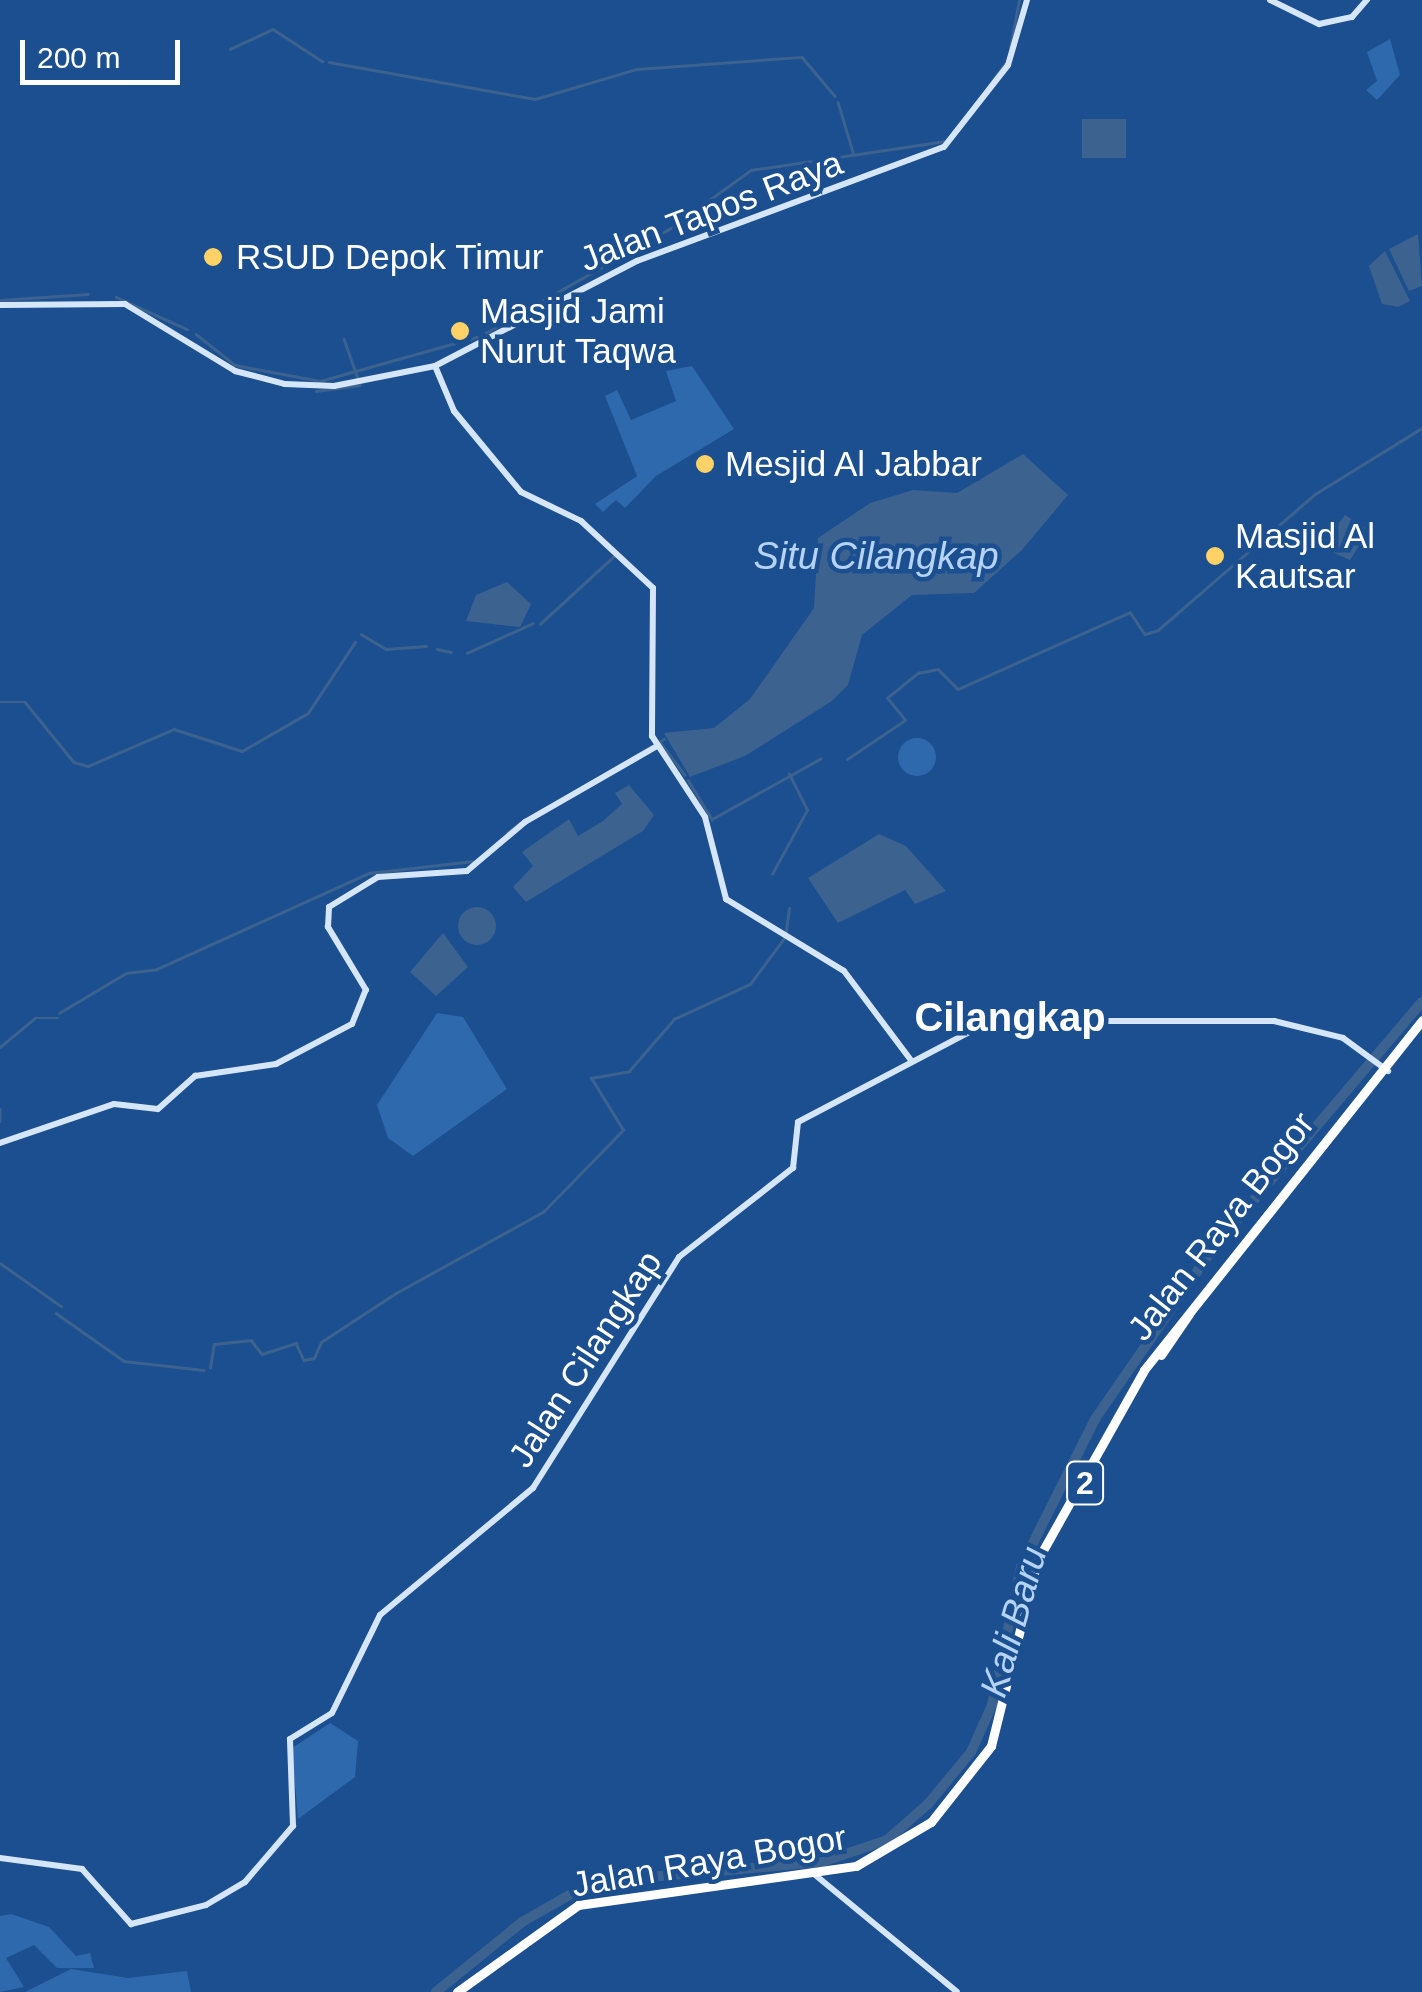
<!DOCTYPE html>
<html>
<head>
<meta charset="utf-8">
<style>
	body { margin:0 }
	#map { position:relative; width:1422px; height:1992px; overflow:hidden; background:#1b4f8f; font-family:Arial,sans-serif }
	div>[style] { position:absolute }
	.green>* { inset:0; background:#2e69ad }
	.round { border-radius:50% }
	.water>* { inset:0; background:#3c6290; transform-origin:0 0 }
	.stream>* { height:2.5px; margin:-1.25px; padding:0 1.25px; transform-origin:1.25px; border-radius:1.25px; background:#3c6290 }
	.river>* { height:10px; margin:-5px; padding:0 5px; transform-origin:5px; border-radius:5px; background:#3c6290 }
	.secondary>* { height:6px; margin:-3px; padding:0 3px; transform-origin:3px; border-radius:3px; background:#d6e6fa }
	.highway>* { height:9px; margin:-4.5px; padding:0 4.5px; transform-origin:4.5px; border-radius:4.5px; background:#fff }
	.dots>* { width:28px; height:28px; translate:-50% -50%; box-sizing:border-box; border:5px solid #1b4f8f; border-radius:50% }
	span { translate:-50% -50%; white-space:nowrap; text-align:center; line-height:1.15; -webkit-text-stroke:9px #1b4f8f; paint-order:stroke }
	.shield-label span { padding:2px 8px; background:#1b4f8f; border:2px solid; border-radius:8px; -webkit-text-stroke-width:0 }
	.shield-label { font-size:32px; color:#fff; font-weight:700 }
	.street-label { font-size:35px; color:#fff }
	.poi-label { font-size:35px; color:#fff }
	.left { translate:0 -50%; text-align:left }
	.water-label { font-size:38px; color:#b5d3f5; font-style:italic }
	.quarter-label { font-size:40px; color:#fff; font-weight:700 }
	.scale { position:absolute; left:20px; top:40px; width:160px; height:45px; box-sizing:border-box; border:5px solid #fff; border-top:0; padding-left:12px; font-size:30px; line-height:35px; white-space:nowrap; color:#fff; -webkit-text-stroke:8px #1b4f8f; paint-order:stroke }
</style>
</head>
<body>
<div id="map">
	<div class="green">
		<i style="clip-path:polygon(1390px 39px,1400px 75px,1377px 100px,1366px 90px,1377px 81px,1367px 52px)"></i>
		<i style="clip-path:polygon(692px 366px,734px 429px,656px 476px,625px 508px,616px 500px,603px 512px,595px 504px,637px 476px,605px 396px,617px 390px,631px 420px,676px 401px,666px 371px)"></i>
		<i class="round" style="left:898px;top:738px;width:38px;height:38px"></i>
		<i style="clip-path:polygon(437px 1013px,463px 1017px,507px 1089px,413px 1156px,388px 1138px,377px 1105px)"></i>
		<i style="clip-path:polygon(330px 1723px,358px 1741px,355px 1777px,298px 1819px,292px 1748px)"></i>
		<i style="clip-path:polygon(11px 1914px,49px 1927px,76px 1956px,90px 1953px,94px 1968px,57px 1968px,34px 1945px,6px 1958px,24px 1987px,0 1992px,0 1916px)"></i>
		<i style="clip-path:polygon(71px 1969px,128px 1978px,187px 1971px,191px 1992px,25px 1992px)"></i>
	</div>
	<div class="water">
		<i style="left:1126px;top:119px;width:39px;height:44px;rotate:90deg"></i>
		<i style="clip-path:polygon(1418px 234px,1422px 286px,1409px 291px,1389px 249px)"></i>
		<i style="clip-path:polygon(1385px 251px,1410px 301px,1398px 307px,1382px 304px,1369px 266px)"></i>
		<i style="clip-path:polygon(1023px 454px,1068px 495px,1022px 550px,974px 593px,912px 595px,862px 635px,848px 685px,832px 701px,745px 756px,690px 777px,664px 733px,714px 728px,750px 699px,814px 608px,818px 538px,870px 503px,913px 490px,957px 493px)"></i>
		<i style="clip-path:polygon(1345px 515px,1369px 530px,1350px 560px,1320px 547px)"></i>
		<i style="clip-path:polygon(507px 582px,531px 604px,520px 627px,466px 621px,476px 595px)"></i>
		<i style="clip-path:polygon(629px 785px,654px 815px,643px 831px,526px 902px,513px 887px,533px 866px,522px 852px,569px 819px,578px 836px,603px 821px,622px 804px,615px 793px)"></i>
		<i style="clip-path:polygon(879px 834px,906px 846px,946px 891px,915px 904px,905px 890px,838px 923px,808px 878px)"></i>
		<i class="round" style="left:458px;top:907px;width:38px;height:38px"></i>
		<i style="clip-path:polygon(443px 933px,468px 967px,436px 996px,410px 972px)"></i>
	</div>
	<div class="stream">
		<i style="left:1010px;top:48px;width:49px;rotate:-79.4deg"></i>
		<i style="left:230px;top:49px;width:47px;rotate:-24.9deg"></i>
		<i style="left:273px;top:29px;width:59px;rotate:33.1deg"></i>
		<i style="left:329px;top:62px;width:209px;rotate:10.2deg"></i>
		<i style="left:535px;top:99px;width:106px;rotate:-16.4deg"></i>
		<i style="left:637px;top:69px;width:165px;rotate:-4.2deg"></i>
		<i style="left:802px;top:57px;width:51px;rotate:49.8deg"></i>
		<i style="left:987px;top:88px;width:29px;rotate:-54deg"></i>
		<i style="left:838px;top:102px;width:55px;rotate:73.2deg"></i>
		<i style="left:673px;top:226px;width:96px;rotate:-35.7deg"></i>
		<i style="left:751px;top:170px;width:196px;rotate:-8.5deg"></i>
		<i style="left:116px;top:297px;width:78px;rotate:24.3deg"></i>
		<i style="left:0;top:300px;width:88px;rotate:-3.9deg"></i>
		<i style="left:196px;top:334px;width:50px;rotate:38.5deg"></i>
		<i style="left:235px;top:365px;width:86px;rotate:10.7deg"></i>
		<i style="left:320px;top:381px;width:166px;rotate:-15.7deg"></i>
		<i style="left:480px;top:336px;width:219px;rotate:-29.5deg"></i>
		<i style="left:344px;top:339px;width:41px;rotate:70.3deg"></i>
		<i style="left:316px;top:391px;width:44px;rotate:-7.8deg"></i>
		<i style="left:540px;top:624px;width:102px;rotate:-42.6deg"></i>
		<i style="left:361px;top:634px;width:29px;rotate:31deg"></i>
		<i style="left:386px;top:649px;width:40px;rotate:-4.3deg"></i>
		<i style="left:437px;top:649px;width:14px;rotate:12deg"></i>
		<i style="left:467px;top:653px;width:72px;rotate:-24.4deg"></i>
		<i style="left:0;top:702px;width:25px"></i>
		<i style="left:25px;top:702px;width:77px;rotate:50.8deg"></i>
		<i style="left:74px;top:762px;width:15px;rotate:16deg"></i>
		<i style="left:88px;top:766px;width:94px;rotate:-23.3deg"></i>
		<i style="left:174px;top:729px;width:71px;rotate:17.9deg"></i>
		<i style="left:242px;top:751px;width:76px;rotate:-29.9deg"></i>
		<i style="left:308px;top:713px;width:85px;rotate:-56.5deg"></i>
		<i style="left:660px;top:742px;width:41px;rotate:52.9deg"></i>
		<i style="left:631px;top:758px;width:38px;rotate:-30deg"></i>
		<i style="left:847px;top:759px;width:70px;rotate:-33.9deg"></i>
		<i style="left:905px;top:720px;width:28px;rotate:-129deg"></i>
		<i style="left:887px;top:698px;width:40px;rotate:-39deg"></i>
		<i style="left:918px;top:673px;width:20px;rotate:-11deg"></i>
		<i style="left:938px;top:669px;width:28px;rotate:45deg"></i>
		<i style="left:958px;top:689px;width:188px;rotate:-24.1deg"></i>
		<i style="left:1130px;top:612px;width:27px;rotate:56deg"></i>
		<i style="left:1145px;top:634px;width:14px;rotate:-17deg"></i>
		<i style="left:1158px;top:630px;width:208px;rotate:-40.9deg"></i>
		<i style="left:1315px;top:494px;width:126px;rotate:-31.7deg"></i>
		<i style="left:688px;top:780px;width:46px;rotate:58.4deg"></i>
		<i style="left:712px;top:819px;width:124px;rotate:-29.1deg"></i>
		<i style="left:507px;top:833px;width:16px;rotate:-38deg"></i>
		<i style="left:772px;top:874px;width:73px;rotate:-61.3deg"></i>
		<i style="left:807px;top:810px;width:40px;rotate:-116.6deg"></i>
		<i style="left:59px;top:1013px;width:78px;rotate:-30.8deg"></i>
		<i style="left:126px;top:973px;width:31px;rotate:-7deg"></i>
		<i style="left:157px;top:969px;width:233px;rotate:-24.4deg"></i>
		<i style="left:369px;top:873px;width:107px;rotate:-6.5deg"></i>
		<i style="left:0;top:1047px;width:45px;rotate:-39.6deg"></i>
		<i style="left:35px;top:1018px;width:23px"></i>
		<i style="left:0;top:1109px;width:12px;rotate:90deg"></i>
		<i style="left:0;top:1263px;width:75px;rotate:35.2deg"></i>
		<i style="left:56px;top:1313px;width:83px;rotate:35.2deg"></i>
		<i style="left:124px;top:1361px;width:80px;rotate:6.5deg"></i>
		<i style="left:210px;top:1368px;width:24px;rotate:-81deg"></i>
		<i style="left:214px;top:1344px;width:37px;rotate:-6deg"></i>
		<i style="left:251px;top:1340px;width:18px;rotate:52deg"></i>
		<i style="left:262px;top:1354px;width:36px;rotate:-18deg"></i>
		<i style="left:296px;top:1343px;width:19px;rotate:65deg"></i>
		<i style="left:304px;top:1360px;width:10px;rotate:-11deg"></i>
		<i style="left:314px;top:1358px;width:17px;rotate:-66deg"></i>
		<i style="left:321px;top:1342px;width:90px;rotate:-33.2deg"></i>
		<i style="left:396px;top:1293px;width:168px;rotate:-28.9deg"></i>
		<i style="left:543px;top:1212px;width:115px;rotate:-45.7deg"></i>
		<i style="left:623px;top:1130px;width:61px;rotate:-121.6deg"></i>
		<i style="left:591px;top:1078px;width:39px;rotate:-10deg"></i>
		<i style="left:629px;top:1071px;width:69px;rotate:-49.1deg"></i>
		<i style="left:674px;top:1019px;width:84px;rotate:-24.7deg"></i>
		<i style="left:750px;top:984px;width:59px;rotate:-53.3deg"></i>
		<i style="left:785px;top:937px;width:29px;rotate:-82deg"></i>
	</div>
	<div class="river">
		<i style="left:436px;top:1992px;width:111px;rotate:-39.1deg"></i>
		<i style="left:522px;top:1922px;width:81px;rotate:-29.7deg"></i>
		<i style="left:592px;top:1882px;width:231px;rotate:-5deg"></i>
		<i style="left:822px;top:1862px;width:69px;rotate:-18.7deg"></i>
		<i style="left:887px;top:1840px;width:55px;rotate:-41.3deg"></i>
		<i style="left:928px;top:1804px;width:67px;rotate:-50.4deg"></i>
		<i style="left:971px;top:1752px;width:51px;rotate:-65.9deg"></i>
		<i style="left:992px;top:1705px;width:141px;rotate:-78.1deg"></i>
		<i style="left:1021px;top:1567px;width:165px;rotate:-63.4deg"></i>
		<i style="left:1095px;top:1419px;width:209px;rotate:-55.3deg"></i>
		<i style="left:1214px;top:1247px;width:321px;rotate:-49.7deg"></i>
	</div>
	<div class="secondary">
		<i style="left:1270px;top:0;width:55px;rotate:26.1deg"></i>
		<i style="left:1319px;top:24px;width:34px;rotate:-12deg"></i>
		<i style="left:1352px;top:17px;width:23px;rotate:-49deg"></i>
		<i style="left:0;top:305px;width:125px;rotate:-0.5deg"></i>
		<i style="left:125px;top:304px;width:129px;rotate:31.3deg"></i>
		<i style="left:235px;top:371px;width:52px;rotate:14.6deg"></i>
		<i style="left:285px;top:384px;width:49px;rotate:2.3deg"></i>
		<i style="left:334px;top:386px;width:103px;rotate:-11.2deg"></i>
		<i style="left:435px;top:366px;width:228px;rotate:-27.5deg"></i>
		<i style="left:637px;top:261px;width:327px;rotate:-20.4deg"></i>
		<i style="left:944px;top:147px;width:104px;rotate:-52deg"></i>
		<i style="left:1008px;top:65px;width:68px;rotate:-73.7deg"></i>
		<i style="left:435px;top:366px;width:49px;rotate:67.1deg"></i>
		<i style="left:454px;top:411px;width:105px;rotate:50.4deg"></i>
		<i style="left:521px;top:492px;width:67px;rotate:25.8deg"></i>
		<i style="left:581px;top:521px;width:98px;rotate:42.9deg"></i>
		<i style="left:653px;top:588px;width:148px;rotate:90.4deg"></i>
		<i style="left:652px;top:736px;width:97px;rotate:56.8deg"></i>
		<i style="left:705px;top:817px;width:85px;rotate:75.6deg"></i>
		<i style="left:726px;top:899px;width:138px;rotate:31.4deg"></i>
		<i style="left:844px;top:971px;width:110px;rotate:53.1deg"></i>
		<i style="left:0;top:1143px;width:120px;rotate:-18.9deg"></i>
		<i style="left:114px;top:1104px;width:44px;rotate:6.5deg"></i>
		<i style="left:158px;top:1109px;width:50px;rotate:-41.7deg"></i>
		<i style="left:195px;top:1076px;width:82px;rotate:-8.4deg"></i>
		<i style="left:276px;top:1064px;width:86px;rotate:-27.8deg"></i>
		<i style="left:352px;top:1024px;width:37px;rotate:-68deg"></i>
		<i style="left:366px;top:990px;width:74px;rotate:-121.1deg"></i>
		<i style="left:328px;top:927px;width:20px;rotate:-87deg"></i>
		<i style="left:329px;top:907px;width:57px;rotate:-31.5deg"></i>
		<i style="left:378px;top:877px;width:89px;rotate:-3.9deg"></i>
		<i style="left:467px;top:871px;width:76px;rotate:-40.2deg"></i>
		<i style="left:525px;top:822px;width:152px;rotate:-29.9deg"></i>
		<i style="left:0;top:1858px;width:83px;rotate:7.6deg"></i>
		<i style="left:82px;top:1869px;width:74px;rotate:48.3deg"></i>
		<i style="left:131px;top:1924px;width:77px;rotate:-14.2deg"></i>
		<i style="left:206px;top:1905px;width:45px;rotate:-30.5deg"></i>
		<i style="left:245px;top:1882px;width:74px;rotate:-49.4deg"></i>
		<i style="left:293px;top:1826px;width:87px;rotate:-92deg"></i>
		<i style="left:290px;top:1739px;width:49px;rotate:-31.8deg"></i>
		<i style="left:332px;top:1713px;width:109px;rotate:-63.9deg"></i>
		<i style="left:380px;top:1615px;width:199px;rotate:-39.7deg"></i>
		<i style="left:533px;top:1488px;width:273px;rotate:-57.7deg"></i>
		<i style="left:679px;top:1257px;width:145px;rotate:-38deg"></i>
		<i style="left:793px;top:1168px;width:46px;rotate:-83.8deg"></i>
		<i style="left:798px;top:1122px;width:217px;rotate:-27.7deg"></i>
		<i style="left:990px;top:1021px;width:284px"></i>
		<i style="left:1274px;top:1021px;width:71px;rotate:13.8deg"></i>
		<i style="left:1343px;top:1038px;width:56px;rotate:36.3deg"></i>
		<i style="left:814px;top:1874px;width:185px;rotate:39.5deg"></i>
	</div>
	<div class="highway">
		<i style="left:1161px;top:1355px;width:50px;rotate:-55.7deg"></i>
		<i style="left:457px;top:1992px;width:149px;rotate:-35.7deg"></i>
		<i style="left:578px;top:1905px;width:281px;rotate:-8deg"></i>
		<i style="left:856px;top:1866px;width:87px;rotate:-30.4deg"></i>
		<i style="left:931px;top:1822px;width:97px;rotate:-51.7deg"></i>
		<i style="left:991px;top:1746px;width:191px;rotate:-76deg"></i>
		<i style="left:1037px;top:1561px;width:219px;rotate:-60.7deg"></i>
		<i style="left:1144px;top:1370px;width:447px;rotate:-51.5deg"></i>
	</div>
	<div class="dots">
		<i style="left:213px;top:257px;background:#ffd166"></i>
		<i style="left:460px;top:331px;background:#ffd166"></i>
		<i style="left:705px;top:464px;background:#ffd166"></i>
		<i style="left:1215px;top:556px;background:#ffd166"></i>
	</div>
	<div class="shield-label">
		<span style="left:1085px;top:1483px">2</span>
	</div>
	<div class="street-label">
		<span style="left:711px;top:211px;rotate:-21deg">Jalan Tapos Raya</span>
		<span style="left:1221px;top:1226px;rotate:-52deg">Jalan Raya Bogor</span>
		<span style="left:585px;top:1359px;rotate:-57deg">Jalan Cilangkap</span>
		<span style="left:709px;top:1861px;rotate:-10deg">Jalan Raya Bogor</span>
	</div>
	<div class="poi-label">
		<span class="left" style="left:236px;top:257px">RSUD Depok Timur</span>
		<span class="left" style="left:480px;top:331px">Masjid Jami<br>Nurut Taqwa</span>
		<span class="left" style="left:725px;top:464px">Mesjid Al Jabbar</span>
		<span class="left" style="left:1235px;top:556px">Masjid Al<br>Kautsar</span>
	</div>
	<div class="water-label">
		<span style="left:876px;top:557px">Situ Cilangkap</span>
		<span style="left:1014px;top:1622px;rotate:-74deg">Kali Baru</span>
	</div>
	<div class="quarter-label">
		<span style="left:1010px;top:1017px">Cilangkap</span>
	</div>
	<div class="scale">200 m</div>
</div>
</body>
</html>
